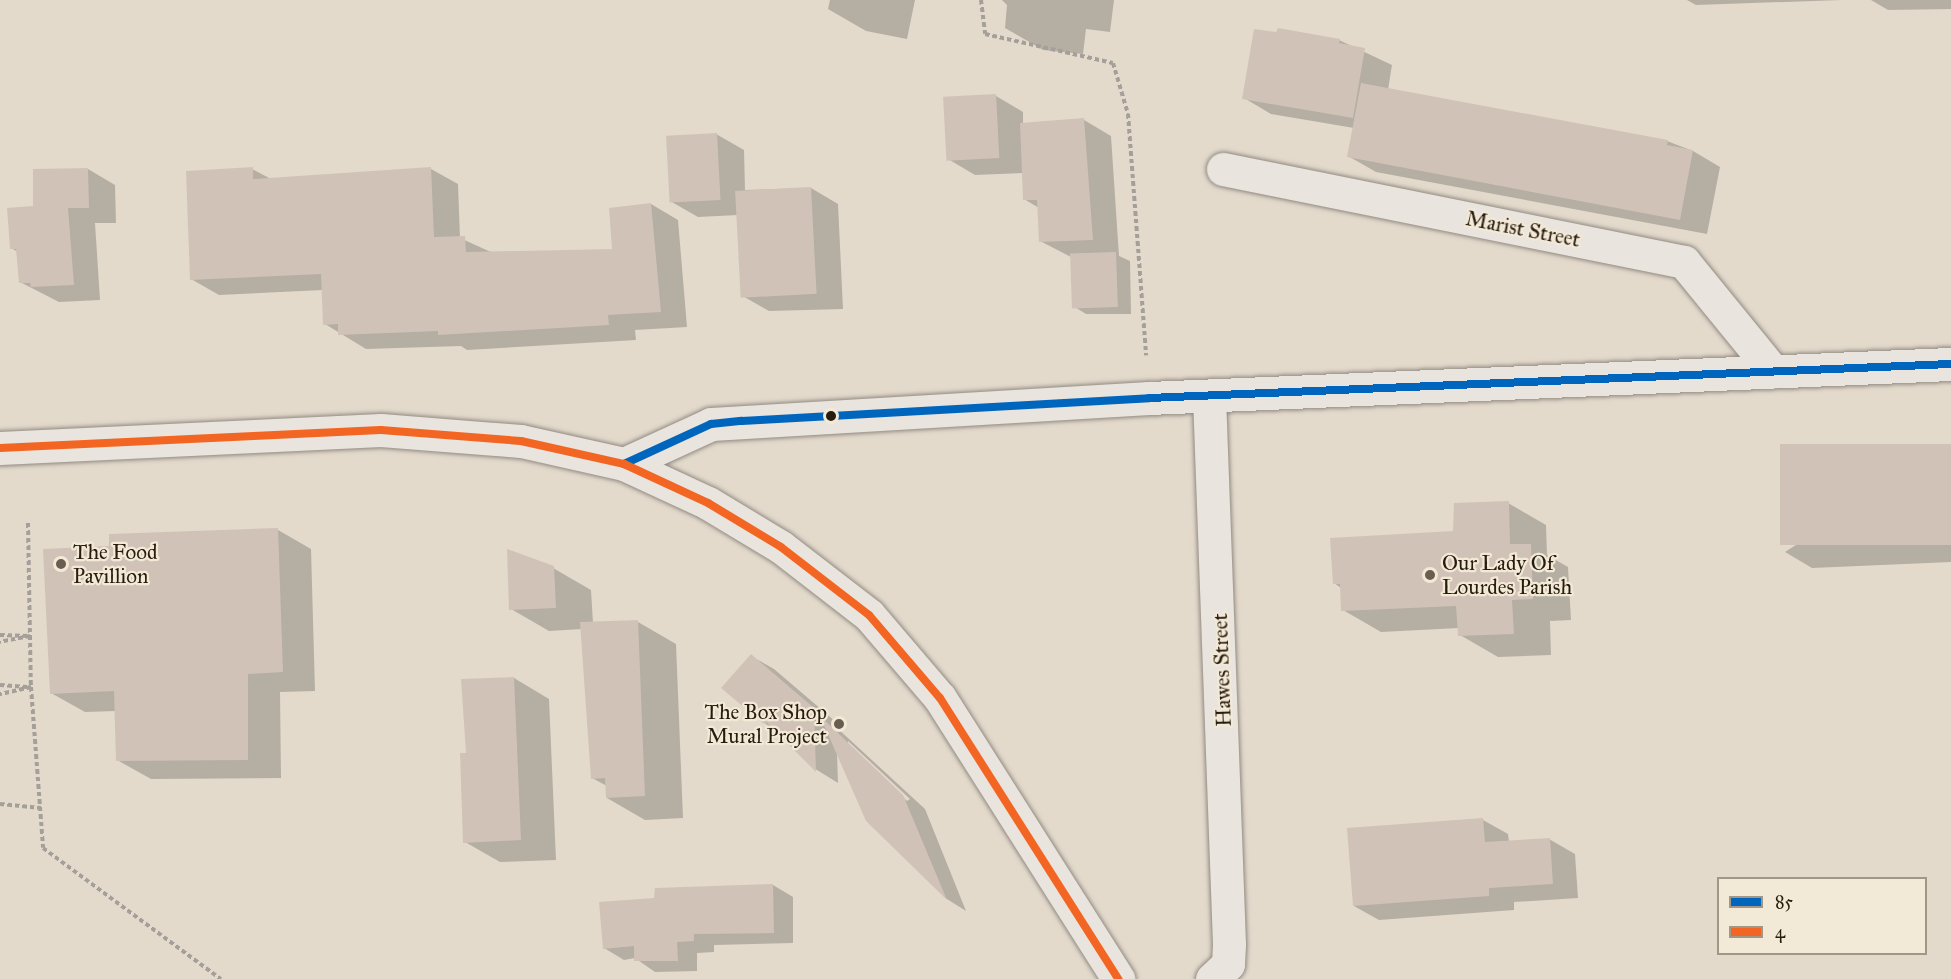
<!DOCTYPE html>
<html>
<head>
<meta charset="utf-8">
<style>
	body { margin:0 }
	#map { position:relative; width:1951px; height:979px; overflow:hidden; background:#e3dacc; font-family:"IM FELL Great Primer",serif }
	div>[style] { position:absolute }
	.shadow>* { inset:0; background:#0003 }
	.building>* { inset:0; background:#d1c2b8; transform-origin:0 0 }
	.path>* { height:4px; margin-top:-2px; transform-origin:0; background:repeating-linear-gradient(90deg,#a49f99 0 4.5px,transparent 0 7.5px) }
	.roads { filter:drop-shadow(0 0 2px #928b82) drop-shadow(0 0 2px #928b82) }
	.street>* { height:33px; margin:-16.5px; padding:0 16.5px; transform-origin:16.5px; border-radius:16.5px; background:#e9e4dd }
	.secondary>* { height:33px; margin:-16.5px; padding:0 16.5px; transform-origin:16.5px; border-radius:16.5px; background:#e9e4dd }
	.bus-1>* { height:8px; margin:-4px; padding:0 4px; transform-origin:4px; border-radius:4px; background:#0065bd }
	.bus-2>* { height:8px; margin:-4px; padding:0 4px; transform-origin:4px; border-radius:4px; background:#f26522 }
	.dots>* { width:16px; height:16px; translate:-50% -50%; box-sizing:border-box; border:3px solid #f3e9d7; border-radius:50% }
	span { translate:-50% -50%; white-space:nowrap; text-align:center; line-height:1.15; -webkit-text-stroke:4.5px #f3e9d7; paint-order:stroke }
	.street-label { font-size:21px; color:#281c0f }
	.poi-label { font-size:21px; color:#281c0f }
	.left { translate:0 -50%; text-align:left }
	.right { translate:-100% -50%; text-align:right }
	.legend { position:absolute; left:1717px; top:877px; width:210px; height:78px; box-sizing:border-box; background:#f3e9d7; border:2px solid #a29787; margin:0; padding:8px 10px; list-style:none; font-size:18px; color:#281c0f }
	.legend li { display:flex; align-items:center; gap:12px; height:30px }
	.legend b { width:30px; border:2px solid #a29787 }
</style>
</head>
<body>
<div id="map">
	<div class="shadow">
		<i style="clip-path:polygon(830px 0,915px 0,907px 39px,866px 31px,828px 9px)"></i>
		<i style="clip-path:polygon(1002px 0,1114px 0,1110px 32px,1086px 29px,1083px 54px,1043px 50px,1005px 28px,1007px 5px)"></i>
		<i style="clip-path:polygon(1687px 0,1842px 0,1696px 5px)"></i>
		<i style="clip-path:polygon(1871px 0,1951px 0,1951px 9px,1888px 10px)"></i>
		<i style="clip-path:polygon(1339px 40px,1392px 65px,1388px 90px,1667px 141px,1693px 151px,1720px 167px,1707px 234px,1376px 172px,1348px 156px,1354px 128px,1271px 114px,1244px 98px)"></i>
		<i style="clip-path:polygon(996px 96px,1023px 112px,1023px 124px,1084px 120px,1111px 136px,1119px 256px,1130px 261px,1131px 314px,1086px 314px,1073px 306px,1071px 257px,1040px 241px,1039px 208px,1024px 199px,1023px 173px,975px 175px,948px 159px)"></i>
		<i style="clip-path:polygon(716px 134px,744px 150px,745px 190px,811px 188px,838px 204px,843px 309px,769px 311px,741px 295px,738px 215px,698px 217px,670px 201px)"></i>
		<i style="clip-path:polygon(88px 169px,115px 185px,116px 223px,95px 223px,100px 300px,59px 302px,20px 282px,18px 252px,11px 248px,35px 208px)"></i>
		<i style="clip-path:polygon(252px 169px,271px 179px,431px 169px,458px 184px,460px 238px,493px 253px,614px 250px,651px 204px,678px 220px,687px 327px,635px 330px,636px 340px,467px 350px,461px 346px,366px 349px,325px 324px,323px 290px,219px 295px,191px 279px)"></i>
		<i style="clip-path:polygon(1951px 445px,1951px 562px,1812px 568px,1785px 552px)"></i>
		<i style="clip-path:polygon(1508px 503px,1546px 525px,1547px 555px,1568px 567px,1571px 620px,1550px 621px,1551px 655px,1498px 657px,1460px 635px,1459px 628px,1381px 632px,1343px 610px,1341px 588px,1334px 583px,1454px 533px)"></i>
		<i style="clip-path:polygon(278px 530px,311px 549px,315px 691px,280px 692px,281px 778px,151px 779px,117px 760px,116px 711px,85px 712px,51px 693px,111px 548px)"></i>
		<i style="clip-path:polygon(553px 568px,591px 590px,593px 623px,638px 622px,676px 644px,683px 818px,645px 820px,607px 798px,607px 786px,592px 778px,582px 629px,549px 631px,511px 609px)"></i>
		<i style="clip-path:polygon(evenodd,751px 656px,774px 669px,836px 722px,836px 727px,925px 809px,966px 911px,947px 899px,867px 820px,837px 752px,838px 783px,817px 770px,765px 723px,751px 656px,848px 741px,910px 799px,907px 801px,848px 745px,848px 741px)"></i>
		<i style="clip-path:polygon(514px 678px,549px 699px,556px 860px,500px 862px,465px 842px,468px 754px)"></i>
		<i style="clip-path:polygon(1483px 820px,1508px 834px,1509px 842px,1549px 839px,1575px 854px,1578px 898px,1514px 902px,1514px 910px,1379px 920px,1354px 906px)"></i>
		<i style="clip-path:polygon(773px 885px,793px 897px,793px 943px,714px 945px,714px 952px,697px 953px,697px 971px,655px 972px,635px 958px,624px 960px,604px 948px,656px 899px)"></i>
	</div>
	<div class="building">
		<i style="clip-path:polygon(1278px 28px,1340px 39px,1339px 43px,1365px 48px,1353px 118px,1242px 99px,1254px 29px,1276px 32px)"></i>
		<i style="clip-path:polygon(1361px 83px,1668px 140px,1667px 145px,1693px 150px,1680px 220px,1347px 157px)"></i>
		<i style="left:996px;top:94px;width:64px;height:53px;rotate:87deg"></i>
		<i style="clip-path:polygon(1084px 118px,1093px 240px,1039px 242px,1037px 200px,1023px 200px,1020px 123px)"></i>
		<i style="left:717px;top:133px;width:67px;height:51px;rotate:87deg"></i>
		<i style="clip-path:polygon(253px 167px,253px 179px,431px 167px,434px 237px,465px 236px,466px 252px,612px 249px,609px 208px,651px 203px,661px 312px,608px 315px,609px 325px,438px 335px,438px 331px,338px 335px,338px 324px,323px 325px,321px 274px,190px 280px,186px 171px)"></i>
		<i style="clip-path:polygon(88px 168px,89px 208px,68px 208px,74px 285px,31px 287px,30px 283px,19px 283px,16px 249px,10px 249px,7px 208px,33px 206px,33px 169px)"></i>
		<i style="left:811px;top:187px;width:107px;height:76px;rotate:87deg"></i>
		<i style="left:1116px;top:252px;width:55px;height:46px;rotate:88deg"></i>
		<i style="left:1951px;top:444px;width:101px;height:171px;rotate:90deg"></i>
		<i style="clip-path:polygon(1509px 501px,1510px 544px,1531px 544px,1533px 599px,1512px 600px,1514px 634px,1458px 636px,1456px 606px,1341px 611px,1340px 584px,1333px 584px,1330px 538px,1453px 531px,1454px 503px)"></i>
		<i style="clip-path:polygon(278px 528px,283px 672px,248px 674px,248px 760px,116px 761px,114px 691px,50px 694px,43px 549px,109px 546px,109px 534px)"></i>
		<i style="clip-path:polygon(507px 549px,554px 566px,556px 608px,509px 610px)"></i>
		<i style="clip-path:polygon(638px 620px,645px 796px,606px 798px,605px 778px,591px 779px,580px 622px)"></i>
		<i style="clip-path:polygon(751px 654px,814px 708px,816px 772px,766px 722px,764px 724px,721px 688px)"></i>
		<i style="clip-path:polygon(514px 677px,521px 840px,463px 843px,460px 753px,466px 753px,461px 679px)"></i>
		<i style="clip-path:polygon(820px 716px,903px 795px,947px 900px,866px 821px)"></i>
		<i style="clip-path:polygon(1483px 818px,1485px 842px,1550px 838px,1553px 884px,1489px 888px,1489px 896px,1353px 906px,1347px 828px)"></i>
		<i style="clip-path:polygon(773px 884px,774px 933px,694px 934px,694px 941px,677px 942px,678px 961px,634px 961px,634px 946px,603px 949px,599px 902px,654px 898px,655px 888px)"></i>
	</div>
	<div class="path">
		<i style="left:981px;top:0;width:34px;rotate:83deg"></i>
		<i style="left:985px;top:34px;width:131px;rotate:12.8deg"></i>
		<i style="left:1113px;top:63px;width:53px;rotate:73.6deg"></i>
		<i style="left:1128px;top:114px;width:242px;rotate:85.7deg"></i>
		<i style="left:28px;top:523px;width:164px;rotate:89deg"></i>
		<i style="left:31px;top:687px;width:161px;rotate:85.7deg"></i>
		<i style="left:43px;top:848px;width:221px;rotate:36.4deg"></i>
		<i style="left:0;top:635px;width:30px;rotate:2deg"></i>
		<i style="left:30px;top:636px;width:31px;rotate:169deg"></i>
		<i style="left:0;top:685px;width:31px;rotate:4deg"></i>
		<i style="left:31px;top:687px;width:32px;rotate:167deg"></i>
		<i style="left:0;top:804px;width:41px;rotate:5.6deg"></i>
	</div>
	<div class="roads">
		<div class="street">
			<i style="left:1223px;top:169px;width:470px;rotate:11.4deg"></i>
			<i style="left:1684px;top:262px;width:141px;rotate:50.8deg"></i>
			<i style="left:1209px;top:396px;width:548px;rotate:87.91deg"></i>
			<i style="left:711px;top:424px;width:439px;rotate:-3.4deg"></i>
			<i style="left:1149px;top:398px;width:803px;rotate:-2.43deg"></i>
		</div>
		<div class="secondary">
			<i style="left:0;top:448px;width:381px;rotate:-2.7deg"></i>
			<i style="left:381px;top:430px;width:140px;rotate:4.5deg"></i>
			<i style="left:521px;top:441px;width:106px;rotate:12.6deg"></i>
			<i style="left:624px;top:464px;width:93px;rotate:24.9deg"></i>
			<i style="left:708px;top:503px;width:85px;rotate:31.1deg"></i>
			<i style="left:781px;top:547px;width:111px;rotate:37.7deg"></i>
			<i style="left:869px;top:615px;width:109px;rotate:49.5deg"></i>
			<i style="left:940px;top:698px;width:333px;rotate:57.6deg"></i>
			<i style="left:624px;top:464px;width:96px;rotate:-24.7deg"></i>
			<i style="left:1212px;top:979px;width:22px;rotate:-43deg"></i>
			<i style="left:1228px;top:964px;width:20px;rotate:-87deg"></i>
		</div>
	</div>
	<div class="bus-1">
		<i style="left:624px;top:464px;width:96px;rotate:-24.7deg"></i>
		<i style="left:711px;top:424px;width:31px;rotate:-6deg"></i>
		<i style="left:742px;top:421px;width:408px;rotate:-3.2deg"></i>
		<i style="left:1149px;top:398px;width:803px;rotate:-2.43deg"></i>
	</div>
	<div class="bus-2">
		<i style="left:0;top:448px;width:381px;rotate:-2.7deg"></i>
		<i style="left:381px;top:430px;width:140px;rotate:4.5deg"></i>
		<i style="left:521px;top:441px;width:106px;rotate:12.6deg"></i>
		<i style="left:624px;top:464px;width:93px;rotate:24.9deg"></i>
		<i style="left:708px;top:503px;width:85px;rotate:31.1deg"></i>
		<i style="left:781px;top:547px;width:111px;rotate:37.7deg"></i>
		<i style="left:869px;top:615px;width:109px;rotate:49.5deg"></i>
		<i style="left:940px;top:698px;width:333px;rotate:57.6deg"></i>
	</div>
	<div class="dots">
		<i style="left:831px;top:416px;background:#281c0f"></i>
		<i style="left:61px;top:564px;background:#695e51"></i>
		<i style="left:1430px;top:575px;background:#695e51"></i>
		<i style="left:839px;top:724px;background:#695e51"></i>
	</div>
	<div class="street-label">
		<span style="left:1523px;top:229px;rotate:11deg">Marist Street</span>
		<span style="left:1222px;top:670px;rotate:-92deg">Hawes Street</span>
	</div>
	<div class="poi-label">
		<span class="left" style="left:73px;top:564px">The Food<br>Pavillion</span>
		<span class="left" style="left:1442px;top:575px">Our Lady Of<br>Lourdes Parish</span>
		<span class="right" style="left:827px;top:724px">The Box Shop<br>Mural Project</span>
	</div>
	<ul class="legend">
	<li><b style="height:8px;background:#0065bd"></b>85</li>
	<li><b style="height:8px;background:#f26522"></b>4</li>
	</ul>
</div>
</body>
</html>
